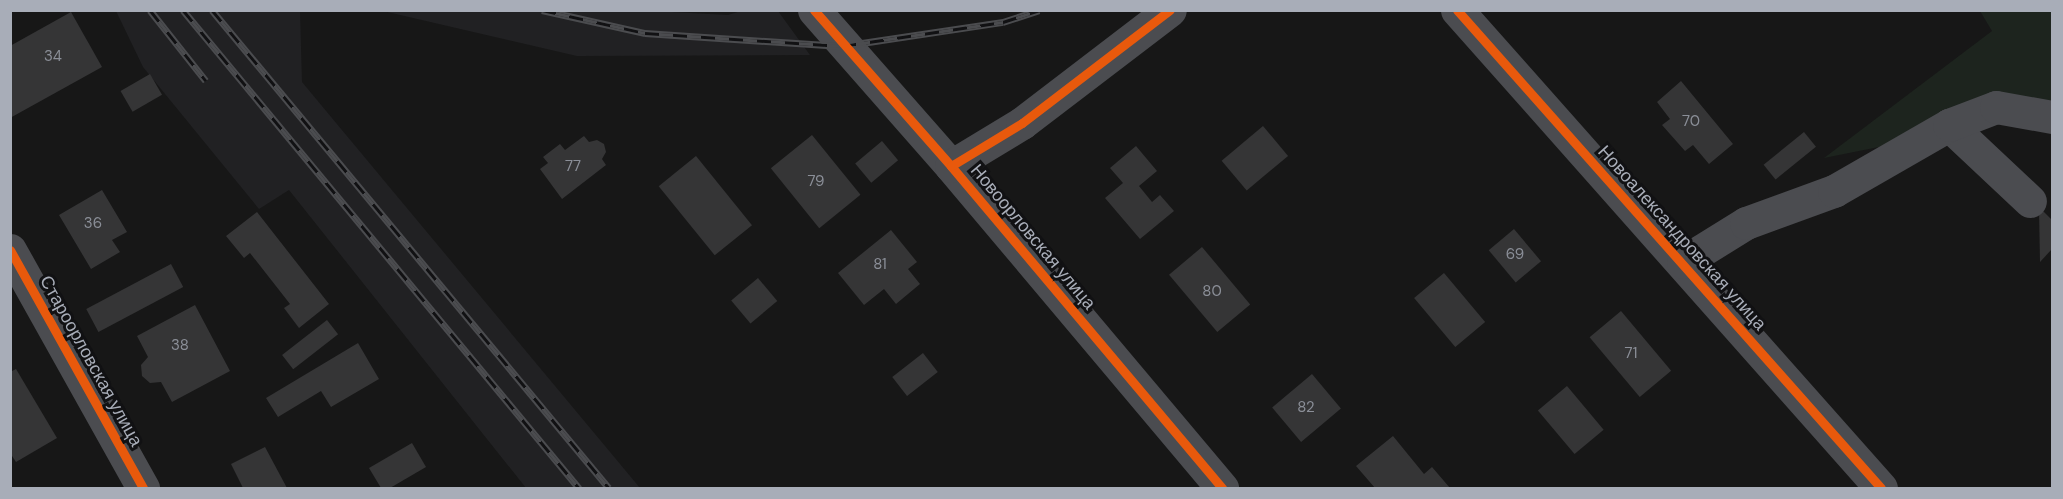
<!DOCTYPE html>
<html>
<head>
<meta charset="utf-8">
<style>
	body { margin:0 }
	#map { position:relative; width:2063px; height:499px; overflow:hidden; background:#171717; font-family:"DM Sans",sans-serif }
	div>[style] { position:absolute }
	.built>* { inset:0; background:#212123 }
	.green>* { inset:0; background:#1d241e }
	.building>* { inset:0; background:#353536; transform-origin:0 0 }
	.minor>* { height:33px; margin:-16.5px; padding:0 16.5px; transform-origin:16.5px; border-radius:16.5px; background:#4b4c50 }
	.rail>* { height:7px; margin-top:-3.5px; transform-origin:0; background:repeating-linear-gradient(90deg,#111113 0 14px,#4b4c4f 0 28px); box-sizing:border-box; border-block:2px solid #4b4c4f }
	.cycleway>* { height:9px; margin:-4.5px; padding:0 4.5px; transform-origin:4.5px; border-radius:4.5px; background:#e8590c }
	span { translate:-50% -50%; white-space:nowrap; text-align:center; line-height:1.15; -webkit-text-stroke:6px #111113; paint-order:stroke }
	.number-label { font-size:15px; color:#8b8f98 }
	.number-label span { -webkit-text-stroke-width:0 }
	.street-label { font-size:18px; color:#a8adb8 }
	.frame { position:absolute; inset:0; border:12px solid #a8adb8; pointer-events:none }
</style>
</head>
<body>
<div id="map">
	<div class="built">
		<i style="clip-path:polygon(634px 10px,728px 15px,741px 11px,778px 11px,810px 55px,577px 56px,383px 11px)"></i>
		<i style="clip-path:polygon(116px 11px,300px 11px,302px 82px,640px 488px,526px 488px,289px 190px,259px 209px,143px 67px)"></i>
	</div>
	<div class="green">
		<i style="clip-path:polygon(1980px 11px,2052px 11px,2052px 112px,1824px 158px,1992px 31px)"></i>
	</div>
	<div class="building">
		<i style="clip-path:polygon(71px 12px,102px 67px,10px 118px,10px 46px)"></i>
		<i style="left:150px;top:74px;width:24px;height:34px;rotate:60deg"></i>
		<i style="clip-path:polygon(1681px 81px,1733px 144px,1709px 164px,1693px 145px,1685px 151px,1662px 125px,1670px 119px,1657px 102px)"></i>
		<i style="left:1263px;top:126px;width:39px;height:54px;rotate:50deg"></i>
		<i style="left:1804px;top:132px;width:19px;height:52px;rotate:51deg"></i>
		<i style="left:812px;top:135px;width:77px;height:53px;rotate:51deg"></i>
		<i style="clip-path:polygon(584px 136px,589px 142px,597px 140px,604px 144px,606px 152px,602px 159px,606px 165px,562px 199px,540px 169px,548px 163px,543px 157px,560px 144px,565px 150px)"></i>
		<i style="left:882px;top:141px;width:25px;height:35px;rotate:50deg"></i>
		<i style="clip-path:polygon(1136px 146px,1157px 171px,1139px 186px,1152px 202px,1160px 195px,1174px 211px,1140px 239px,1105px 198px,1123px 183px,1110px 168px)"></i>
		<i style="left:696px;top:156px;width:89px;height:48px;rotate:51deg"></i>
		<i style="clip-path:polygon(102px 190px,127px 232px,112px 240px,120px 252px,91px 269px,59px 215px)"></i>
		<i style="clip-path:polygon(2039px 207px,2052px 220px,2052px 249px,2040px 262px)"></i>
		<i style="clip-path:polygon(257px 212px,329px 304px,299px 328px,284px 308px,290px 304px,250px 253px,244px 258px,226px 236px)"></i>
		<i style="left:1514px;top:229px;width:42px;height:33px;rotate:50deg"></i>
		<i style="clip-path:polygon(891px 230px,917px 262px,908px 269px,920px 284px,896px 304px,884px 289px,864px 305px,838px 273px)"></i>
		<i style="left:1202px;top:247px;width:75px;height:43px;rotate:50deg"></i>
		<i style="left:171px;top:264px;width:26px;height:96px;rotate:62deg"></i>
		<i style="left:1444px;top:273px;width:64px;height:39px;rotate:50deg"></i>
		<i style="left:758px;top:278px;width:30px;height:35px;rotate:50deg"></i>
		<i style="clip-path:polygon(195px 305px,230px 371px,172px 402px,161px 382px,150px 383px,142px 376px,141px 365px,148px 357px,137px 336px)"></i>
		<i style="left:1621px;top:311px;width:78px;height:41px;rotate:50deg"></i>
		<i style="left:327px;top:320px;width:18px;height:57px;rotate:52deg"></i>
		<i style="clip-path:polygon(358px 343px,379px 379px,331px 407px,321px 391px,278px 417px,266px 398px)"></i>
		<i style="left:923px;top:353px;width:24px;height:39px;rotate:52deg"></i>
		<i style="clip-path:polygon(16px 369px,57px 438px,16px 462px,10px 453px,10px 372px)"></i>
		<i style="left:1312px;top:374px;width:45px;height:52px;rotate:50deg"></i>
		<i style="left:1567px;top:386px;width:57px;height:38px;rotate:50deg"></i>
		<i style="clip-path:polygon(1393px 436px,1424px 474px,1432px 467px,1450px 488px,1375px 488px,1356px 466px)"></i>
		<i style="clip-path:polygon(412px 443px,426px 467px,390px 488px,381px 488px,369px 468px)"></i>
		<i style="clip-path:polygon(265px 447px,287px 488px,243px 488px,231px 464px)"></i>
	</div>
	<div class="minor">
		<i style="left:814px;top:10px;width:208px;rotate:48.7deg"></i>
		<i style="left:951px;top:166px;width:421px;rotate:49.9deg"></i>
		<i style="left:1457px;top:10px;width:639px;rotate:48.43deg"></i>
		<i style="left:1949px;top:125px;width:111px;rotate:43.2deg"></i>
		<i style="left:951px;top:166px;width:83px;rotate:-31.2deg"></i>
		<i style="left:1022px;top:123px;width:186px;rotate:-37.4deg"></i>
		<i style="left:10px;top:250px;width:273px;rotate:60.8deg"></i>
		<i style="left:1683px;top:262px;width:74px;rotate:-31.8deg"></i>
		<i style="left:1746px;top:223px;width:94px;rotate:-20deg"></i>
		<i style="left:1834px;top:191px;width:133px;rotate:-29.9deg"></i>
		<i style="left:1949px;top:125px;width:50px;rotate:-21deg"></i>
		<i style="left:1996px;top:107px;width:57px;rotate:10.1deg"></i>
	</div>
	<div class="rail">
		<i style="left:150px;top:10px;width:90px;rotate:51.7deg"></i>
		<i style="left:183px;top:10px;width:621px;rotate:50.36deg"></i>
		<i style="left:212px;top:10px;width:621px;rotate:50.29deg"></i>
		<i style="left:542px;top:10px;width:106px;rotate:12.6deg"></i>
		<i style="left:645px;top:33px;width:197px;rotate:3.8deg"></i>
		<i style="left:842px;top:46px;width:163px;rotate:-8.5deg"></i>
		<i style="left:1003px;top:22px;width:38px;rotate:-18deg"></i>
	</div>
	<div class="cycleway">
		<i style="left:814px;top:10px;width:208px;rotate:48.7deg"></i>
		<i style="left:951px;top:166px;width:421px;rotate:49.9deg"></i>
		<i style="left:1457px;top:10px;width:639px;rotate:48.43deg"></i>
		<i style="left:951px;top:166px;width:83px;rotate:-31.2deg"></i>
		<i style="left:1022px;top:123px;width:186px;rotate:-37.4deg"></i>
		<i style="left:10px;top:250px;width:273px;rotate:60.8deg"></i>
	</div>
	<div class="number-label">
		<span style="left:53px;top:57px">34</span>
		<span style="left:1691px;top:122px">70</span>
		<span style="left:573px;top:167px">77</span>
		<span style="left:816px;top:182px">79</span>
		<span style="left:93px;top:224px">36</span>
		<span style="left:1515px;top:255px">69</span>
		<span style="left:880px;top:265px">81</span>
		<span style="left:1212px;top:292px">80</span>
		<span style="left:180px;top:346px">38</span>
		<span style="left:1631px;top:354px">71</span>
		<span style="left:1306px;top:408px">82</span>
	</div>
	<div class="street-label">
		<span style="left:1033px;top:237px;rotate:50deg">Новоорловская улица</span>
		<span style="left:1682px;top:238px;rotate:48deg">Новоалександровская улица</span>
		<span style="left:91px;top:361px;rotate:61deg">Староорловская улица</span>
	</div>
	<div class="frame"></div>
</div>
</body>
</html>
